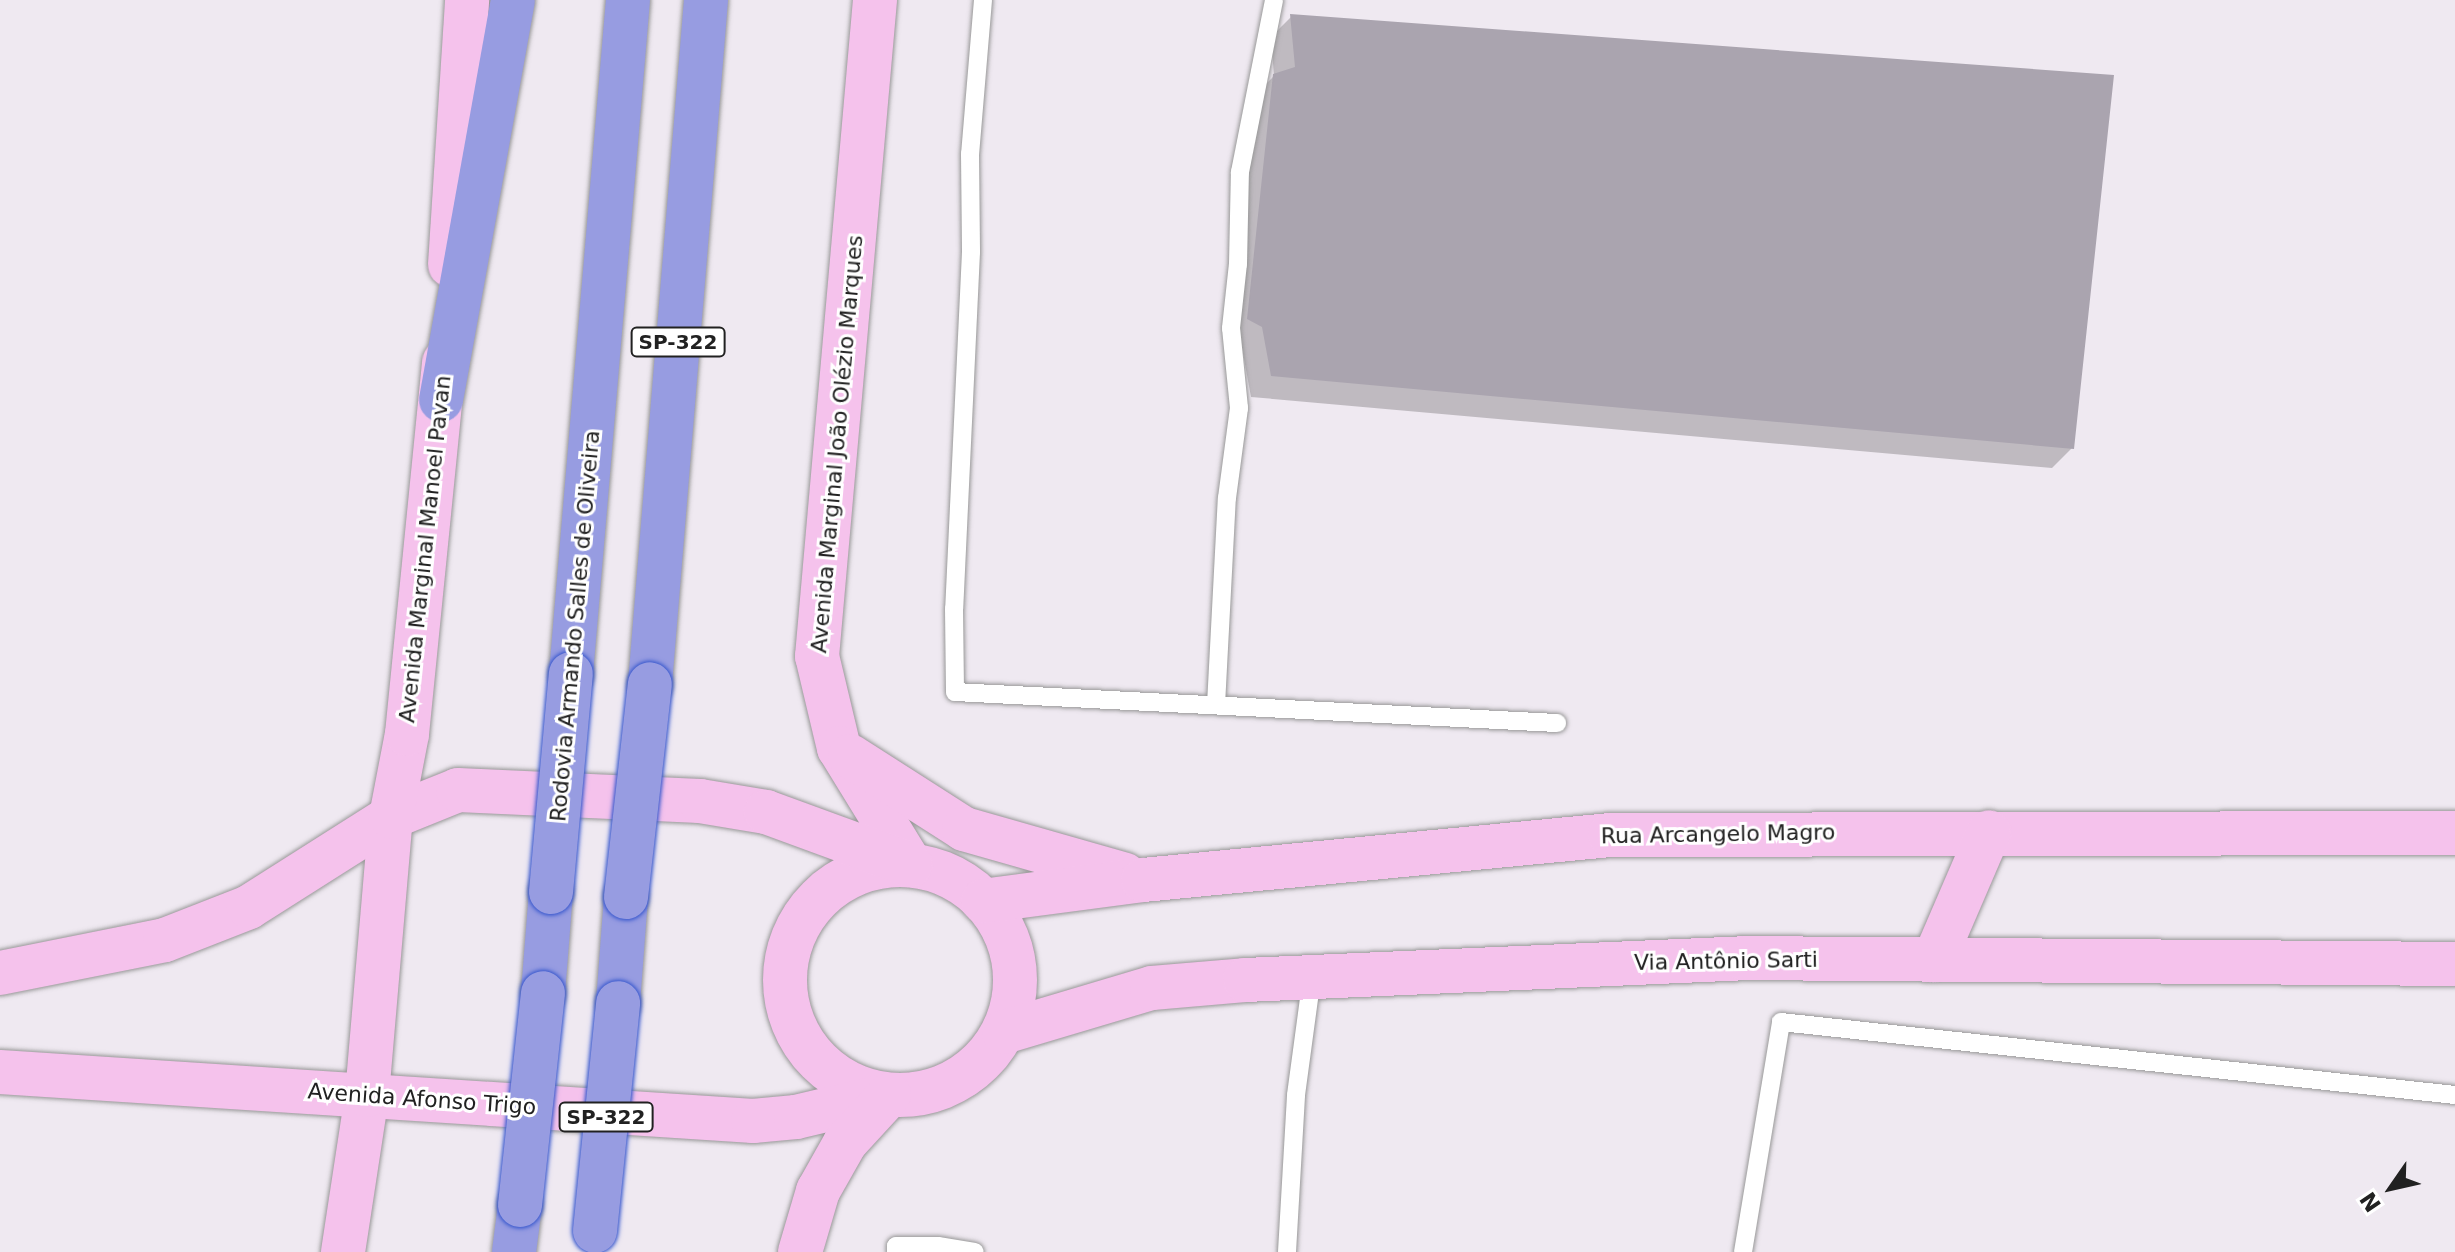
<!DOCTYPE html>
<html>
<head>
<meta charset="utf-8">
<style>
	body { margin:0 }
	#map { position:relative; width:2455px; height:1252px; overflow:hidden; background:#efe9f1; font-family:"DejaVu Sans",sans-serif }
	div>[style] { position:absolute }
	.shadow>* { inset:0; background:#0003 }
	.building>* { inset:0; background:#aaa4af }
	.roads { filter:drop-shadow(0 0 2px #989898) drop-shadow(0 0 2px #989898) }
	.service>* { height:18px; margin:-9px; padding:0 9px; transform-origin:9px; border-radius:9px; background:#fff }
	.secondary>* { height:44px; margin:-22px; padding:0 22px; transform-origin:22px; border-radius:22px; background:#f5c2ec }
	.secondary>.ring { margin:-22px; padding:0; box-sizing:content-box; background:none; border:44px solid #f5c2ec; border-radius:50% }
	.motorway>* { height:44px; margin:-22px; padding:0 22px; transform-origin:22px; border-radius:22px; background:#979ce1 }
	.bridges { filter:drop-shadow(0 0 2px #3757cd) drop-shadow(0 0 2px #3757cd) }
	.motorway-bridge>* { height:44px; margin:-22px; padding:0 22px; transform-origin:22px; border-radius:22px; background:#979ce1 }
	span { translate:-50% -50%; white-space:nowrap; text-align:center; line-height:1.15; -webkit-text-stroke:6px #fff; paint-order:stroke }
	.shield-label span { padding:2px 6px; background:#fff; border:2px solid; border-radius:6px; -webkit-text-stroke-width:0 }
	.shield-label { font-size:20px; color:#212121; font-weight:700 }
	.street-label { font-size:22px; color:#212121 }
	.north { position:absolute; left:2351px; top:1148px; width:80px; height:80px; -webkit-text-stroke:6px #fff; paint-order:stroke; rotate:236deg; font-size:22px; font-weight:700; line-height:32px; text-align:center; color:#212121 }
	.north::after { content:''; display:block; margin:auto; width:28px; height:36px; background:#212121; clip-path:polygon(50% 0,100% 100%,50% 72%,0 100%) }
</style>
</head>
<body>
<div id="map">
	<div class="shadow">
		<i style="clip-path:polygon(1291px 17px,2072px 448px,2052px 468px,1251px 397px,1242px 348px,1227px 340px,1253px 97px,1274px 76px,1271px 37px)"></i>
	</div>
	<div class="building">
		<i style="clip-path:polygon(1290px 14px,2114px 75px,2074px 449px,1271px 376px,1262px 327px,1247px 319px,1273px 74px,1295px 67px)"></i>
	</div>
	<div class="roads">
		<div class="service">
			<i style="left:983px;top:0;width:155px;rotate:94.8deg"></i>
			<i style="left:970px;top:154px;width:98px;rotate:89.4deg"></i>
			<i style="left:971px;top:252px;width:357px;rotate:92.7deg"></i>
			<i style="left:954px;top:609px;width:83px;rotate:89.3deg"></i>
			<i style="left:955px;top:692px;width:603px;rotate:2.95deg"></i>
			<i style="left:1216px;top:705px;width:207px;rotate:-87deg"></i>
			<i style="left:1227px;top:498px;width:91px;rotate:-82.4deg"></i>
			<i style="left:1239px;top:408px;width:80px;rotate:-95.7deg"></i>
			<i style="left:1231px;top:328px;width:64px;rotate:-83.8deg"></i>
			<i style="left:1238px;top:264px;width:92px;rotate:-88.8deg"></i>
			<i style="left:1240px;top:172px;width:175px;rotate:-78.8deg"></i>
			<i style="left:896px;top:1252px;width:6px;rotate:-90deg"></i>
			<i style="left:896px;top:1246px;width:42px"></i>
			<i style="left:938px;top:1246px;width:37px;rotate:9deg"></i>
			<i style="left:1287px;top:1252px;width:157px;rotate:-86.7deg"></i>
			<i style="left:1296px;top:1095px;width:119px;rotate:-82.3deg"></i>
			<i style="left:1743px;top:1252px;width:233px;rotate:-80.6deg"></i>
			<i style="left:1781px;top:1022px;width:678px;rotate:6.18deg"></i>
		</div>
		<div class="secondary">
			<i style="left:875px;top:0;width:659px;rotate:95.05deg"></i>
			<i style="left:817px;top:656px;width:95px;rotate:76.6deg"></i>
			<i style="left:839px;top:748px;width:137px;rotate:58.4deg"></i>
			<i style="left:450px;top:265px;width:266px;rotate:-86.3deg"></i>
			<i style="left:850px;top:756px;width:135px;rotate:32.6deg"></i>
			<i style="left:964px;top:829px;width:167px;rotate:15.9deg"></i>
			<i class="ring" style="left:785px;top:865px;width:186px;height:186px"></i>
			<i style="left:983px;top:901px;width:161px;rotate:-7.5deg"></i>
			<i style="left:1143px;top:880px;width:469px;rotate:-5.5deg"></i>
			<i style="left:1610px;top:835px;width:845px;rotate:-0.14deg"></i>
			<i style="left:1934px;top:960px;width:139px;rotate:-66.7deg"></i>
			<i style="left:0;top:973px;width:168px;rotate:-11.3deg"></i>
			<i style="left:165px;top:940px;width:90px;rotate:-21.4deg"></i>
			<i style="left:249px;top:907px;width:168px;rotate:-32.4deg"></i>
			<i style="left:391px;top:817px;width:72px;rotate:-21.9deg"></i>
			<i style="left:458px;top:790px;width:242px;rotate:2.6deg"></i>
			<i style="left:700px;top:801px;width:67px;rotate:9.5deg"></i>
			<i style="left:766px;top:812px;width:154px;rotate:20.1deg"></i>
			<i style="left:1004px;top:1032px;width:154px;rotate:-16.6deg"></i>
			<i style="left:1152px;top:988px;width:93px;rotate:-4.9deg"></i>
			<i style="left:1245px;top:980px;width:498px;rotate:-2.5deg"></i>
			<i style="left:1743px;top:958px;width:712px;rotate:0.48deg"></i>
			<i style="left:0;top:1072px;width:755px;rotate:3.72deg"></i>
			<i style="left:753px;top:1121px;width:43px;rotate:-5.3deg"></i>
			<i style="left:796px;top:1117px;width:96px;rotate:-13.3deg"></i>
			<i style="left:343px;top:1252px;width:159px;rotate:-81.3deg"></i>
			<i style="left:367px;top:1095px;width:279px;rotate:-85.1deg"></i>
			<i style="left:391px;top:817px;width:85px;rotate:-79.1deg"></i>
			<i style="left:407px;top:734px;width:374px;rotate:-84.3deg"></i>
			<i style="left:800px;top:1252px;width:64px;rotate:-73.6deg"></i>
			<i style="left:818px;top:1191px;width:55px;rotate:-60.6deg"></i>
			<i style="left:845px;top:1143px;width:65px;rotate:-47.5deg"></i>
		</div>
		<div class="motorway">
			<i style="left:441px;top:400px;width:406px;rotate:-79.8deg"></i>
			<i style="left:571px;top:674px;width:676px;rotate:-85.17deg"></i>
			<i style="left:650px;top:684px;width:686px;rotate:-85.32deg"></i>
			<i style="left:543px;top:993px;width:101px;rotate:-85.5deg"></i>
			<i style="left:618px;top:1003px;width:106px;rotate:-85.7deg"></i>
			<i style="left:514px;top:1252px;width:47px;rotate:-82.7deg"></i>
		</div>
	</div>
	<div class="bridges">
		<div class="motorway-bridge">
			<i style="left:551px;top:892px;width:219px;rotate:-84.8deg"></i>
			<i style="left:626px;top:897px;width:214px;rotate:-83.6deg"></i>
			<i style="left:520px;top:1205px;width:213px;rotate:-83.8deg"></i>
			<i style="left:595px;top:1231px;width:229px;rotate:-84.2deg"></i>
		</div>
	</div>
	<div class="shield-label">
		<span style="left:678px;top:342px">SP-322</span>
		<span style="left:606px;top:1117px">SP-322</span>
	</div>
	<div class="street-label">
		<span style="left:837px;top:444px;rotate:-85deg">Avenida Marginal João Olézio Marques</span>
		<span style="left:425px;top:549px;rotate:-84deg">Avenida Marginal Manoel Pavan</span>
		<span style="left:575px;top:626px;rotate:-85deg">Rodovia Armando Salles de Oliveira</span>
		<span style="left:1718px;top:834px;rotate:-1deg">Rua Arcangelo Magro</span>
		<span style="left:1726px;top:961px;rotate:-1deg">Via Antônio Sarti</span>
		<span style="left:422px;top:1099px;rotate:4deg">Avenida Afonso Trigo</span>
	</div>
	<div class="north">N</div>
</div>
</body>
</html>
